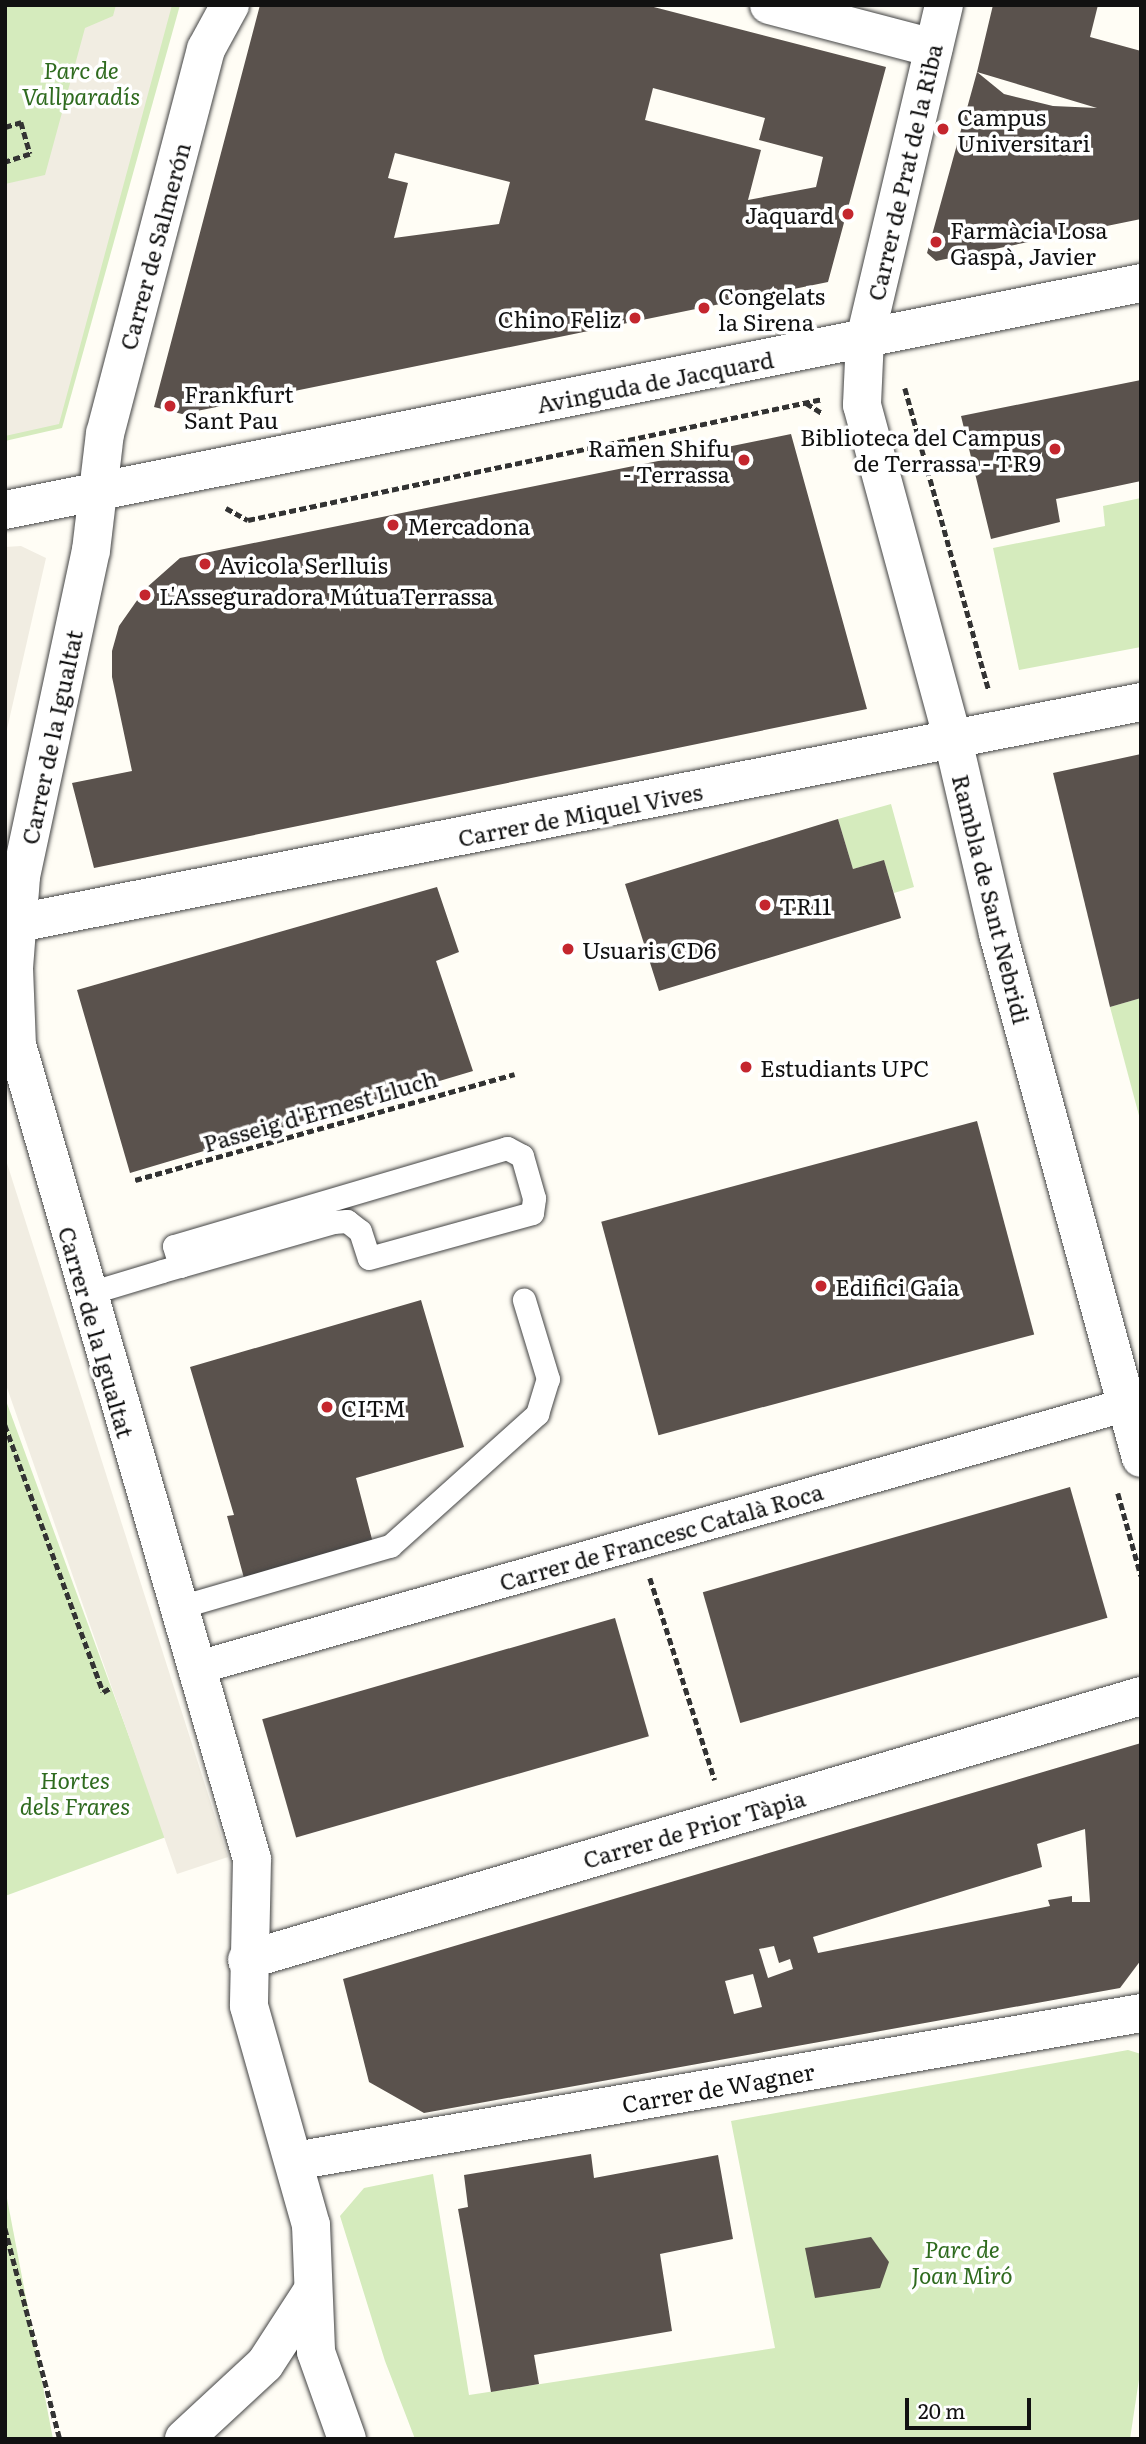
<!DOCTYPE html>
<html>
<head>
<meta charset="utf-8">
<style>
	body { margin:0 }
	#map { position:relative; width:1146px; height:2444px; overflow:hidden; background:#fffdf5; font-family:Literata,serif }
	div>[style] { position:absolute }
	.green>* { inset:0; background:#d5ebbd }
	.plaza>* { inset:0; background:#f1ede2 }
	.building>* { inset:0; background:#5a524d; transform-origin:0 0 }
	.path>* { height:4.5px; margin-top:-2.25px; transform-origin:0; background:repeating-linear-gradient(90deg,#333 0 7px,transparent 0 10.5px) }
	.roads { filter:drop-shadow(0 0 2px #444) drop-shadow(0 0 2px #444) }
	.service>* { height:23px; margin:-11.5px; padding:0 11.5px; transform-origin:11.5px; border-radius:11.5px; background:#fff }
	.pedestrian>* { height:33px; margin:-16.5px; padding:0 16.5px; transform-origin:16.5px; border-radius:16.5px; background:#fff }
	.minor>* { height:38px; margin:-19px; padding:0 19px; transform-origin:19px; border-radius:19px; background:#fff }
	.dots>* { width:19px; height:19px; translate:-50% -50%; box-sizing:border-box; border:4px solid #fff; border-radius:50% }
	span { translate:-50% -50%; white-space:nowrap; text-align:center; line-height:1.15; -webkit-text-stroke:7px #fff; paint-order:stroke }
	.park-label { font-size:23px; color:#2f6b1f; font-style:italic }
	.poi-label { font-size:23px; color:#111 }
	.left { translate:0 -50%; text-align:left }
	.right { translate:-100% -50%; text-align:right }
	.street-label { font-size:23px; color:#111 }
	.frame { position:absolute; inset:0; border:7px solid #111; pointer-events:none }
	.scale { position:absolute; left:905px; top:2398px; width:126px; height:32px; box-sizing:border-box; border:4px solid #111; border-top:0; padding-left:9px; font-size:21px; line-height:24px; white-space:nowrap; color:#111; -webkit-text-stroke:5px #fff; paint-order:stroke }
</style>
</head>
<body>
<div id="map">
	<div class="green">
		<i style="clip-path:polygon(5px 5px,180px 5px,62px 428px,5px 441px)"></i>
		<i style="clip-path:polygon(1141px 498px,1141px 647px,1019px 670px,993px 548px,1105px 526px,1103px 506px)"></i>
		<i style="clip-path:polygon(891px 804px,914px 887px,894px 893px,884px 861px,853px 869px,838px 819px)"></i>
		<i style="clip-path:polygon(1141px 998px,1141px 1123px,1110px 1007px)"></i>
		<i style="clip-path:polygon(5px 1398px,166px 1837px,5px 1896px)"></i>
		<i style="clip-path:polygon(1128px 2050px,1141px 2054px,1141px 2366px,1130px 2439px,415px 2439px,385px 2361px,340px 2216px,364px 2188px,433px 2174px,469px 2395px,775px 2348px,731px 2121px)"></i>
		<i style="clip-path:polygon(5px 2188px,53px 2439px,5px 2439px)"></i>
	</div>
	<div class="plaza">
		<i style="clip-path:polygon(116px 5px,172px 5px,59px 424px,5px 436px,5px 184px,45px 175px,85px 28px,113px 16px)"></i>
		<i style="clip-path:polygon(21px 546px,46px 558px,5px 738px,5px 547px)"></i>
		<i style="clip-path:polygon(5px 1157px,228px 1857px,177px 1874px,5px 1382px)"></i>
	</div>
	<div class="building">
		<i style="clip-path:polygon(evenodd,260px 5px,646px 5px,886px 67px,828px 282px,182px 414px,154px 407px,260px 5px,653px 88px,765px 118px,759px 140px,823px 157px,816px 187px,748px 200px,761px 150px,645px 120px,653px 88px,260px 5px,395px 153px,510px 182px,499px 224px,394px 238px,408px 183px,388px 178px,395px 153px)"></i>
		<i style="clip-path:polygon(993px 5px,1098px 5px,1090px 37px,1141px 51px,1141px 219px,936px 261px,927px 253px,977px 72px,1004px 94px,1053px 106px,1097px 108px,977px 72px)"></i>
		<i style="clip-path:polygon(1141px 380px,1141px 481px,1056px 499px,1060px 522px,991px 539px,961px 416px)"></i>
		<i style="clip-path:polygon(791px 434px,867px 709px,94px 868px,72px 783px,132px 771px,112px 677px,112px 651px,119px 626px,145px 589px,180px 558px)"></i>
		<i style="clip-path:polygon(1141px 754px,1141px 998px,1110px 1007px,1053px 773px)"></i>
		<i style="clip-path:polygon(838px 819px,853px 869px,884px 860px,901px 918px,659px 991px,625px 884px)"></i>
		<i style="clip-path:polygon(437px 887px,459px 952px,436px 961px,473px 1071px,130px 1173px,77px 990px)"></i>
		<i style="left:977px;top:1121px;width:221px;height:389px;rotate:75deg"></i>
		<i style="clip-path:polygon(421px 1300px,464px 1447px,356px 1478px,373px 1543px,244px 1578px,227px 1516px,234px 1515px,190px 1367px)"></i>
		<i style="left:1070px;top:1487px;width:136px;height:382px;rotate:74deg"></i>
		<i style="left:615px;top:1618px;width:123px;height:367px;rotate:74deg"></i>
		<i style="clip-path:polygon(evenodd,1141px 1743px,1141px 1960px,1120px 1988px,424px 2113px,369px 2082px,343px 1979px,1141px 1743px,1085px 1829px,1090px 1902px,1072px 1902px,1072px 1896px,1048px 1900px,1050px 1906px,818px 1953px,813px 1937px,1042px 1867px,1037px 1844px,1085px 1829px,1141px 1743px,774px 1946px,779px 1963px,790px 1959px,793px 1969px,768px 1978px,759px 1949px,774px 1946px,1141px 1743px,753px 1974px,762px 2007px,734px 2014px,725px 1981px,753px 1974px)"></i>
		<i style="clip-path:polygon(591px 2154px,594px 2178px,718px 2155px,733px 2239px,660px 2254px,672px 2331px,534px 2355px,539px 2384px,491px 2392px,458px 2209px,468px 2207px,464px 2175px)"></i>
		<i style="clip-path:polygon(871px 2237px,889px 2262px,880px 2288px,815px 2298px,805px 2248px)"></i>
	</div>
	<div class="path">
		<i style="left:5px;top:127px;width:17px;rotate:-17deg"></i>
		<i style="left:21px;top:122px;width:33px;rotate:74deg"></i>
		<i style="left:30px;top:154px;width:26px;rotate:162deg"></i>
		<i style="left:905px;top:388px;width:313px;rotate:74.5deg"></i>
		<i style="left:806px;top:403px;width:19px;rotate:32deg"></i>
		<i style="left:226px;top:508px;width:25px;rotate:29deg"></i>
		<i style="left:248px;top:520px;width:587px;rotate:-11.9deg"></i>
		<i style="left:135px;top:1180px;width:394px;rotate:-15.6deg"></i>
		<i style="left:5px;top:1425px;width:284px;rotate:69.8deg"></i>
		<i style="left:103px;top:1692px;width:10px;rotate:-29deg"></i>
		<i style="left:1118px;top:1493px;width:86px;rotate:74.5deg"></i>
		<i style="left:650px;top:1578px;width:212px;rotate:72.2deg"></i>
		<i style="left:5px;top:2228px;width:218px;rotate:75.4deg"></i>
	</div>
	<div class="roads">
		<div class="service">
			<i style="left:86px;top:1294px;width:79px;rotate:-16.8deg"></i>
			<i style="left:162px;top:1271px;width:19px;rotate:-16deg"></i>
			<i style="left:180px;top:1266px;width:159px;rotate:-16deg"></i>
			<i style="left:333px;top:1222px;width:14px;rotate:-4deg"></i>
			<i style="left:347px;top:1221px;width:16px;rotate:38deg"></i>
			<i style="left:360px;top:1231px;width:28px;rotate:72deg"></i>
			<i style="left:369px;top:1258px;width:169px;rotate:-15.4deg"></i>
			<i style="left:532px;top:1213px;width:15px;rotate:-82deg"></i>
			<i style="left:534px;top:1198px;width:44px;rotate:-105.9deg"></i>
			<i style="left:522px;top:1156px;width:17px;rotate:-152deg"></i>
			<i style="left:507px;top:1148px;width:347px;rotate:163.6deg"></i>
			<i style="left:174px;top:1246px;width:21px;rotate:73deg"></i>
			<i style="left:176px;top:1608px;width:223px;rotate:-16.2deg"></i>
			<i style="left:390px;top:1546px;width:198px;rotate:-41.9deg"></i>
			<i style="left:537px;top:1414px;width:37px;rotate:-73deg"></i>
			<i style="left:548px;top:1379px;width:83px;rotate:-106.9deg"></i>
		</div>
		<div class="pedestrian">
			<i style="left:194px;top:1668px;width:970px;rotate:-15.8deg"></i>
		</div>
		<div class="minor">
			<i style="left:230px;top:5px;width:50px;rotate:118.6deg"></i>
			<i style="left:206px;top:49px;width:397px;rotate:104.7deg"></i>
			<i style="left:105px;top:433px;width:118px;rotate:96.8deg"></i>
			<i style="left:91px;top:550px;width:334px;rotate:102.1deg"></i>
			<i style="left:21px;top:877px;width:91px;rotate:94.4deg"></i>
			<i style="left:14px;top:968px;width:77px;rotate:87.8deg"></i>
			<i style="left:17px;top:1045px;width:847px;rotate:73.9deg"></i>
			<i style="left:252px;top:1859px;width:147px;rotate:91.2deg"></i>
			<i style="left:249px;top:2006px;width:228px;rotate:74.2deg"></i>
			<i style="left:311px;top:2225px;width:127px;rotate:87.7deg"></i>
			<i style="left:316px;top:2352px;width:92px;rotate:70.4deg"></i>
			<i style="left:769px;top:5px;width:170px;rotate:14.7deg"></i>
			<i style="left:944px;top:5px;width:342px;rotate:103.3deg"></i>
			<i style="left:865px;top:338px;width:67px;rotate:92.6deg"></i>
			<i style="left:862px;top:405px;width:347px;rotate:74.8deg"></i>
			<i style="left:953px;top:740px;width:199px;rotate:76.9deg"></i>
			<i style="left:998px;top:934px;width:543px;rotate:74.74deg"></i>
			<i style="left:5px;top:510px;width:1158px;rotate:-11.3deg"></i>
			<i style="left:18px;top:923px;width:1145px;rotate:-11.13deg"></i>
			<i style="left:247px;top:1960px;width:932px;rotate:-16.45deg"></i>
			<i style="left:295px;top:2161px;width:859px;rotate:-9.92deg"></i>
			<i style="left:184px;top:2439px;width:110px;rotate:-42.8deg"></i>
			<i style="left:265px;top:2364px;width:88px;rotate:-57deg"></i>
		</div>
	</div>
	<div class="dots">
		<i style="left:943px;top:129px;background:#c4262e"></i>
		<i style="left:848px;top:214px;background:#c4262e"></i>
		<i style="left:936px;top:242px;background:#c4262e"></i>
		<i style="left:704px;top:308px;background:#c4262e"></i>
		<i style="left:635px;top:318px;background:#c4262e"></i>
		<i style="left:170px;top:406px;background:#c4262e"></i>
		<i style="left:1055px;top:449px;background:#c4262e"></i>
		<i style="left:744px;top:460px;background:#c4262e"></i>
		<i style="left:393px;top:525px;background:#c4262e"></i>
		<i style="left:205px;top:564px;background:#c4262e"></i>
		<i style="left:145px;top:595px;background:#c4262e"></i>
		<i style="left:765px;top:905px;background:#c4262e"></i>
		<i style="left:568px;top:949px;background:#c4262e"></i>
		<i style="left:746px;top:1067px;background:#c4262e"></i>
		<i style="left:821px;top:1286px;background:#c4262e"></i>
		<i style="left:327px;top:1407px;background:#c4262e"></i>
	</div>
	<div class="park-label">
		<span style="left:81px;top:82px">Parc de<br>Vallparadís</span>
		<span style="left:75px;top:1792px">Hortes<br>dels Frares</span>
		<span style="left:962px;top:2261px">Parc de<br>Joan Miró</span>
	</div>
	<div class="poi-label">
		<span class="left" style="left:957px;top:129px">Campus<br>Universitari</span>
		<span class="right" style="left:834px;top:214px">Jaquard</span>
		<span class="left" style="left:950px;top:242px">Farmàcia Losa<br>Gaspà, Javier</span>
		<span class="left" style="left:718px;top:308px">Congelats<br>la Sirena</span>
		<span class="right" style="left:621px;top:318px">Chino Feliz</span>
		<span class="left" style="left:184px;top:406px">Frankfurt<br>Sant Pau</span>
		<span class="right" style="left:1041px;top:449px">Biblioteca del Campus<br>de Terrassa - TR9</span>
		<span class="right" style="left:730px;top:460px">Ramen Shifu<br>- Terrassa</span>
		<span class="left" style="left:407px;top:525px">Mercadona</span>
		<span class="left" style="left:219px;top:564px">Avicola Serlluis</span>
		<span class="left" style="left:159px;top:595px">L'Asseguradora MútuaTerrassa</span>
		<span class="left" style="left:779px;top:905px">TR11</span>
		<span class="left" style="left:582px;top:949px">Usuaris CD6</span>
		<span class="left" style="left:760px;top:1067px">Estudiants UPC</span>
		<span class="left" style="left:835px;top:1286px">Edifici Gaia</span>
		<span class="left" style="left:341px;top:1407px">CITM</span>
	</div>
	<div class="street-label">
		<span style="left:904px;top:172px;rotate:-77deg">Carrer de Prat de la Riba</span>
		<span style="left:154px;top:246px;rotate:-75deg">Carrer de Salmerón</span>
		<span style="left:655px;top:381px;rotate:-11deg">Avinguda de Jacquard</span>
		<span style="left:51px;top:737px;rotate:-78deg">Carrer de la Igualtat</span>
		<span style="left:580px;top:814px;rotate:-11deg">Carrer de Miquel Vives</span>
		<span style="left:992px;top:899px;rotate:76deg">Rambla de Sant Nebridi</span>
		<span style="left:320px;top:1110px;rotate:-16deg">Passeig d'Ernest Lluch</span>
		<span style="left:97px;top:1332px;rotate:74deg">Carrer de la Igualtat</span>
		<span style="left:661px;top:1536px;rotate:-16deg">Carrer de Francesc Català Roca</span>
		<span style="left:694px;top:1828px;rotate:-16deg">Carrer de Prior Tàpia</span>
		<span style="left:718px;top:2087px;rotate:-10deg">Carrer de Wagner</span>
	</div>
	<div class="frame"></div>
	<div class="scale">20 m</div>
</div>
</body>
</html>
